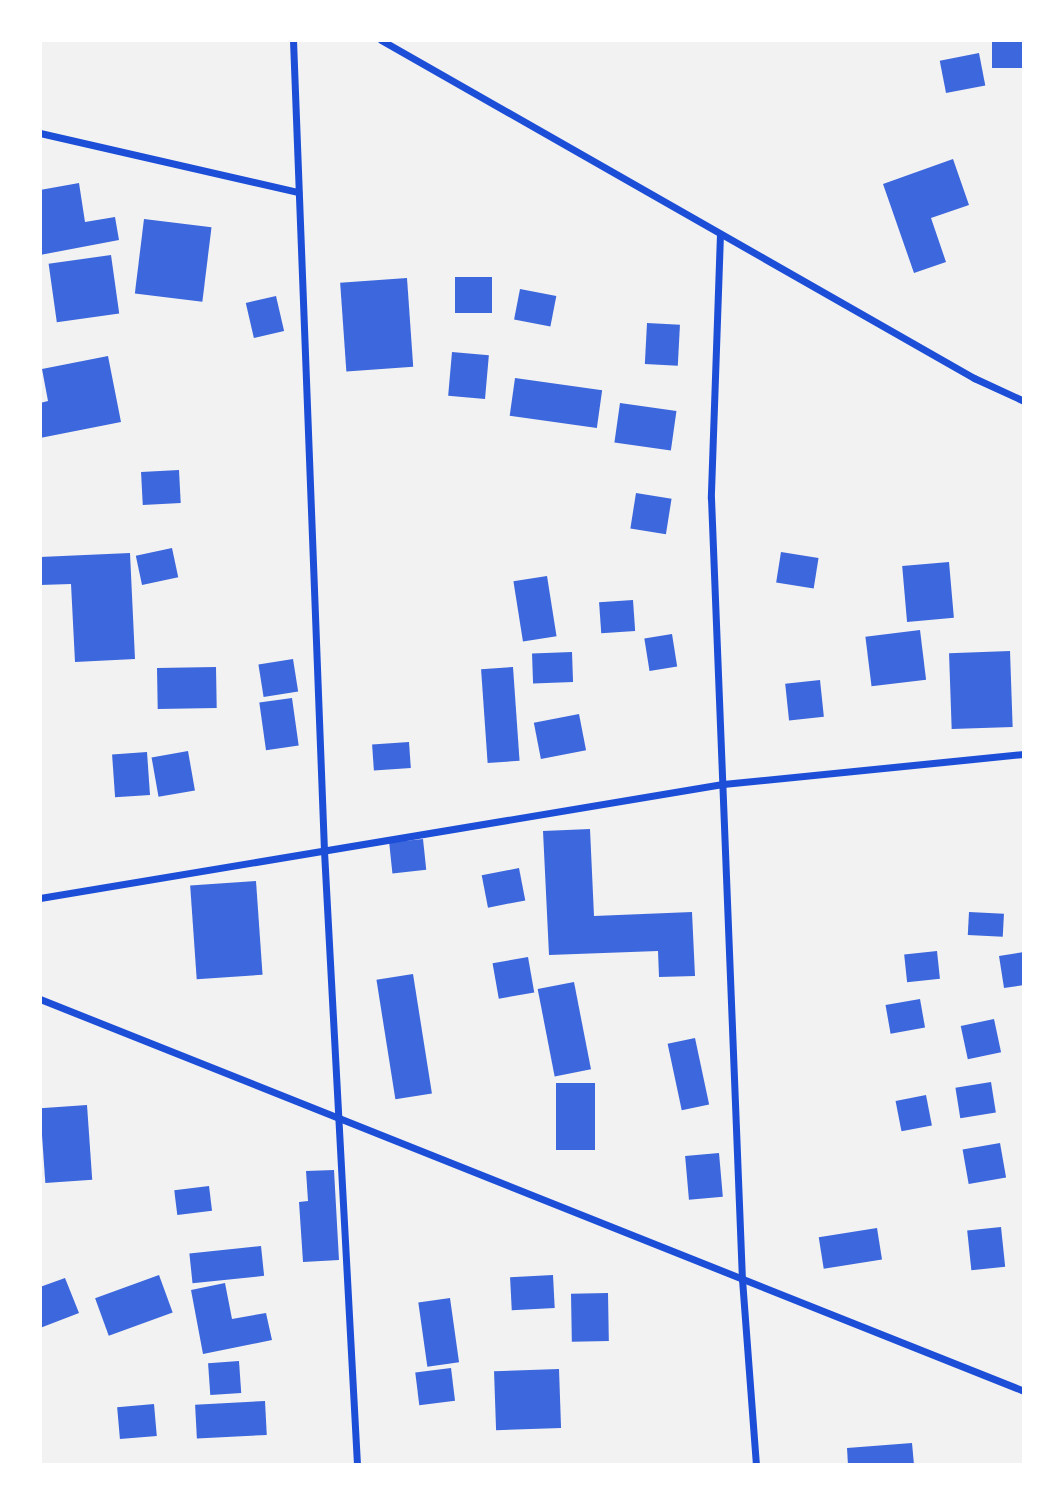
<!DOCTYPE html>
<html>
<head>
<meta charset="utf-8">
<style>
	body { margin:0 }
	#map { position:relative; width:1064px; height:1505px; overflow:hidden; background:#f2f2f2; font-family:Montserrat,sans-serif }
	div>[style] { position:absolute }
	.building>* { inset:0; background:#3d67dc; transform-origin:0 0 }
	.minor>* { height:7px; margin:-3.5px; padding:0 3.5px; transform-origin:3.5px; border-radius:3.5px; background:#1d4ed8 }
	span { translate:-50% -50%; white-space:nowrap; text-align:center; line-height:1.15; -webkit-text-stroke:5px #fff; paint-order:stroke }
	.frame { position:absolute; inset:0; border:42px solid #fff; pointer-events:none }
</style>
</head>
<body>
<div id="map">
	<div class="building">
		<i style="left:1024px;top:40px;width:28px;height:32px;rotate:90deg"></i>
		<i style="left:979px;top:53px;width:33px;height:40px;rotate:79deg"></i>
		<i style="clip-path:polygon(953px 159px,969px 205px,931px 218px,946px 262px,914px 273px,883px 184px)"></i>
		<i style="clip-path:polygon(79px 183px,85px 222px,115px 217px,119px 240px,40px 255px,40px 190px)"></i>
		<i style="left:144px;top:219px;width:68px;height:75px;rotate:7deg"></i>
		<i style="left:111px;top:255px;width:59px;height:63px;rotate:82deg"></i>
		<i style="left:455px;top:277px;width:37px;height:36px"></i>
		<i style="left:407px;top:278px;width:89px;height:67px;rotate:86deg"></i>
		<i style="left:520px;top:289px;width:37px;height:31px;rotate:11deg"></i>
		<i style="left:276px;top:296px;width:36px;height:31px;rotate:77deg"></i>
		<i style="left:647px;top:323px;width:33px;height:41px;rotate:3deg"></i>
		<i style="left:452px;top:352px;width:37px;height:44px;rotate:5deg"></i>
		<i style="clip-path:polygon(108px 356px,121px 422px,40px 438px,40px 403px,48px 401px,42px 369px)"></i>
		<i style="left:515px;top:378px;width:88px;height:38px;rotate:8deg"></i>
		<i style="left:620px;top:403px;width:57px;height:40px;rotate:8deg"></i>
		<i style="left:179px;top:470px;width:33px;height:38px;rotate:87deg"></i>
		<i style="left:636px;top:493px;width:36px;height:36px;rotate:9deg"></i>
		<i style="left:172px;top:548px;width:30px;height:37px;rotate:78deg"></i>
		<i style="left:781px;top:552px;width:38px;height:31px;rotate:9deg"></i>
		<i style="clip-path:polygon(130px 553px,135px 659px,75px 662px,71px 584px,40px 585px,40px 557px)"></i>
		<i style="left:949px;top:562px;width:56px;height:47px;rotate:85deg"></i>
		<i style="left:547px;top:576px;width:61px;height:34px;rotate:81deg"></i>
		<i style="left:633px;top:600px;width:31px;height:34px;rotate:86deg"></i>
		<i style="left:920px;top:630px;width:50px;height:55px;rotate:83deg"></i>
		<i style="left:672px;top:634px;width:33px;height:28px;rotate:81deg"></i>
		<i style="left:1010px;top:651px;width:76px;height:61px;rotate:88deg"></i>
		<i style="left:572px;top:652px;width:30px;height:40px;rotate:88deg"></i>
		<i style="left:293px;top:659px;width:33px;height:35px;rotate:81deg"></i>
		<i style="left:216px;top:667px;width:41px;height:59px;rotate:89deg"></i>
		<i style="left:513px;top:667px;width:94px;height:32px;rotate:86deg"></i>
		<i style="left:820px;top:680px;width:37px;height:35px;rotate:84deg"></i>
		<i style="left:292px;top:698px;width:48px;height:33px;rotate:82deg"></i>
		<i style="left:579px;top:714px;width:37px;height:46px;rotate:79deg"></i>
		<i style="left:409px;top:742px;width:26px;height:37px;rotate:86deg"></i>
		<i style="left:188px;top:751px;width:40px;height:37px;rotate:80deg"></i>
		<i style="left:147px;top:752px;width:43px;height:35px;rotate:86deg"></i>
		<i style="clip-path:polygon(590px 829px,594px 916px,692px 912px,695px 976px,659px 977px,658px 951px,549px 955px,543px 831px)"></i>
		<i style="left:423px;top:839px;width:31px;height:34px;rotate:84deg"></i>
		<i style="left:519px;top:868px;width:33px;height:38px;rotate:79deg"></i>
		<i style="left:256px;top:881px;width:94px;height:66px;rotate:86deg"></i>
		<i style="left:969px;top:912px;width:35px;height:23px;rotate:3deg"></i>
		<i style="left:937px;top:951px;width:28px;height:33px;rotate:84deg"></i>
		<i style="clip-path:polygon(1024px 952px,1024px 985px,1004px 988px,999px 956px)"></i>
		<i style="left:528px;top:957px;width:36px;height:36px;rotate:80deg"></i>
		<i style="left:413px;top:974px;width:121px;height:37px;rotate:81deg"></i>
		<i style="left:574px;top:982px;width:89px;height:37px;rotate:79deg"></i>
		<i style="left:920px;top:999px;width:29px;height:35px;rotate:80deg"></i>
		<i style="left:994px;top:1019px;width:34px;height:34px;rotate:78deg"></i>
		<i style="left:695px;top:1038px;width:68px;height:28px;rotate:78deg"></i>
		<i style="left:991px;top:1082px;width:31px;height:36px;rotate:81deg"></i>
		<i style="left:556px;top:1083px;width:39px;height:67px"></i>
		<i style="left:926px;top:1095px;width:31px;height:31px;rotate:79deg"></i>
		<i style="left:87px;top:1105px;width:75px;height:47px;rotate:86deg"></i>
		<i style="left:1000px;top:1143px;width:35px;height:38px;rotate:80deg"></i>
		<i style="left:719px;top:1153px;width:44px;height:34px;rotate:85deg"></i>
		<i style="clip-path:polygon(334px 1170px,339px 1260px,303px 1262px,299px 1202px,308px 1201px,306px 1171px)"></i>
		<i style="left:209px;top:1186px;width:25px;height:35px;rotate:83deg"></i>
		<i style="left:1001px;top:1227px;width:40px;height:34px;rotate:84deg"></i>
		<i style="left:877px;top:1228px;width:32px;height:59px;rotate:81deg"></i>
		<i style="left:261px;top:1246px;width:30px;height:72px;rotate:84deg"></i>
		<i style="left:159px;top:1275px;width:40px;height:68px;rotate:70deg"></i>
		<i style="left:553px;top:1275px;width:33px;height:43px;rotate:87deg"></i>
		<i style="clip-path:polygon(65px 1278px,79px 1313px,40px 1328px,40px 1287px)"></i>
		<i style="clip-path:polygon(225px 1283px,232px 1319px,266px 1313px,272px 1340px,203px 1354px,191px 1290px)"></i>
		<i style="left:608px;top:1293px;width:48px;height:37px;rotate:89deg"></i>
		<i style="left:450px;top:1298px;width:65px;height:32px;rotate:82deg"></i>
		<i style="left:239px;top:1361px;width:32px;height:31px;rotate:86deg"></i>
		<i style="left:451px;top:1368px;width:33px;height:36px;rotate:83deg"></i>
		<i style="left:559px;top:1369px;width:59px;height:65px;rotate:88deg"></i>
		<i style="left:265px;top:1401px;width:34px;height:70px;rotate:87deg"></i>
		<i style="left:154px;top:1404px;width:32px;height:37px;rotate:85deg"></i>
		<i style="clip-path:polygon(912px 1443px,914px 1465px,848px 1465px,847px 1448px)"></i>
	</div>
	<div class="minor">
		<i style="left:293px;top:40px;width:812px;rotate:87.81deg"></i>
		<i style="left:324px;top:851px;width:615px;rotate:86.92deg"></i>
		<i style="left:381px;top:40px;width:683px;rotate:29.68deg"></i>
		<i style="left:974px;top:378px;width:55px;rotate:24.7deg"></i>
		<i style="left:40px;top:133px;width:265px;rotate:12.9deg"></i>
		<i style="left:720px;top:234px;width:264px;rotate:92deg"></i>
		<i style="left:711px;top:498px;width:782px;rotate:87.73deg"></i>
		<i style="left:742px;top:1279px;width:187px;rotate:85.7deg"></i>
		<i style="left:40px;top:898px;width:692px;rotate:-9.48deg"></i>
		<i style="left:723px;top:784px;width:302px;rotate:-5.7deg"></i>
		<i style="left:40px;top:999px;width:1059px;rotate:21.72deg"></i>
	</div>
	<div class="frame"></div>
</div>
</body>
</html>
